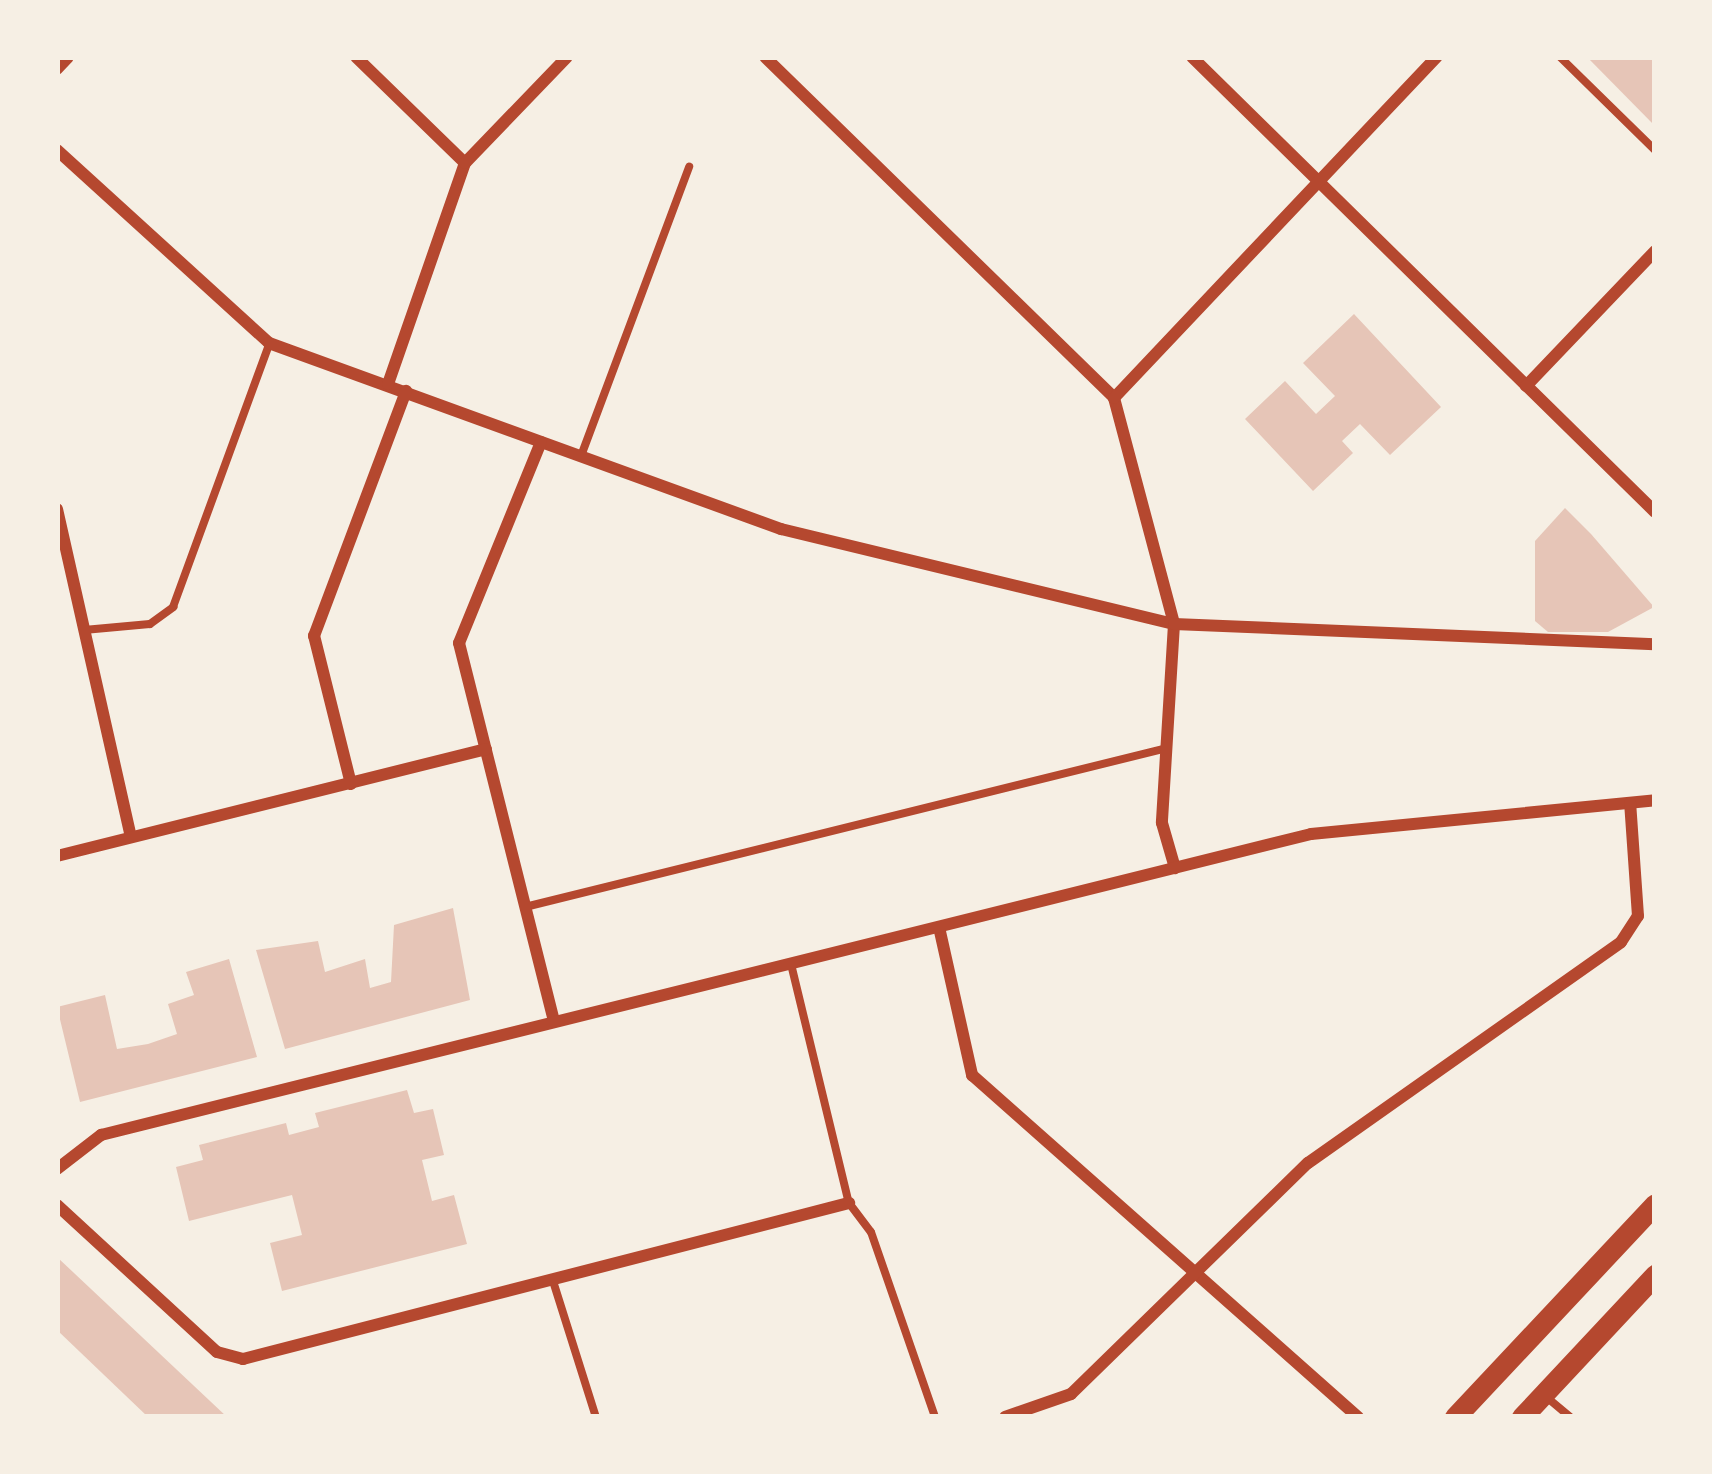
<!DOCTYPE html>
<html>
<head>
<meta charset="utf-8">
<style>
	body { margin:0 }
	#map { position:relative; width:1712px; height:1474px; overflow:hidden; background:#f6efe4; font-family:"Roboto Condensed",sans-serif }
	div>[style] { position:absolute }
	.building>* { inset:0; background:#e6c5b7 }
	.service>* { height:8px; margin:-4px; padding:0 4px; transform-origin:4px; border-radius:4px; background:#b5482f }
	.minor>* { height:12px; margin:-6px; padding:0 6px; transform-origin:6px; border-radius:6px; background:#b5482f }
	.secondary>* { height:21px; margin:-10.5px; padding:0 10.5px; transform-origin:10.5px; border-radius:10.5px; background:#b5482f }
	span { translate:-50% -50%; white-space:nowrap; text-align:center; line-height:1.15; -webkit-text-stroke:9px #f6efe4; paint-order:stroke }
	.frame { position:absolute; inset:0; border:60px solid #f6efe4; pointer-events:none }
</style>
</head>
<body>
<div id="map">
	<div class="building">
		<i style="clip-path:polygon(1587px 57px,1655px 57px,1655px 126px)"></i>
		<i style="clip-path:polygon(1354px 314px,1441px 407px,1390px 455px,1360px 424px,1342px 441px,1353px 453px,1313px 491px,1245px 419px,1285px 381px,1316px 414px,1335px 396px,1303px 363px)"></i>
		<i style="clip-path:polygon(1565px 508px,1591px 534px,1654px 607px,1608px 632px,1548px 632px,1535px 621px,1535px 541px)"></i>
		<i style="clip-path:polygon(453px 908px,470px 1000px,285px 1049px,256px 950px,318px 941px,325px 972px,365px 959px,370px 988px,391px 982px,394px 925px)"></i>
		<i style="clip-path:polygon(229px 959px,257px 1057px,80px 1102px,57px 1007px,105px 995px,117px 1049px,148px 1044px,177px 1034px,168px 1004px,194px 995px,186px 972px)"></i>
		<i style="clip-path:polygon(407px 1090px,414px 1113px,433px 1109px,444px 1155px,422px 1160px,432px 1201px,454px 1195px,467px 1244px,282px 1291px,270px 1243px,302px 1235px,292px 1195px,189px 1221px,176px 1167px,203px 1160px,199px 1145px,286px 1123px,289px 1135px,319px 1127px,315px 1113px)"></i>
		<i style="clip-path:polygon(57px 1257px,227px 1417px,148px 1417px,57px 1330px)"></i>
	</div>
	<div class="service">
		<i style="left:1560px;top:57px;width:133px;rotate:44.4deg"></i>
		<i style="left:581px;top:456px;width:309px;rotate:-69.5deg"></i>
		<i style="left:84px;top:630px;width:66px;rotate:-5.2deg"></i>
		<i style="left:150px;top:624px;width:29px;rotate:-36deg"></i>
		<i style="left:173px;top:607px;width:280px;rotate:-69.9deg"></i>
		<i style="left:525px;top:907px;width:661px;rotate:-13.91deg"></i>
		<i style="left:791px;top:964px;width:246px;rotate:76.4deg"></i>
		<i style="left:849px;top:1203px;width:36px;rotate:53deg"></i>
		<i style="left:871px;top:1232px;width:196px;rotate:70.9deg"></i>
		<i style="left:553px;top:1281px;width:143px;rotate:72.5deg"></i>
		<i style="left:1544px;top:1395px;width:34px;rotate:40deg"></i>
	</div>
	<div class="minor">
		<i style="left:356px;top:57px;width:152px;rotate:44.2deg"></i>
		<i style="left:765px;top:57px;width:488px;rotate:44.3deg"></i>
		<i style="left:1114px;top:398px;width:234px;rotate:75.1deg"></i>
		<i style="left:1174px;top:624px;width:199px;rotate:93.5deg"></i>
		<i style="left:1162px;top:823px;width:47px;rotate:73.9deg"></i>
		<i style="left:1192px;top:57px;width:649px;rotate:44.5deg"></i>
		<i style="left:57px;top:69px;width:16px;rotate:-47deg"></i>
		<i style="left:57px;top:150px;width:287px;rotate:42.3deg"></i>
		<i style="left:269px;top:343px;width:545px;rotate:19.97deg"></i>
		<i style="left:781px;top:529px;width:404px;rotate:13.6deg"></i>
		<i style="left:1174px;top:624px;width:481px;rotate:2.4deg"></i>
		<i style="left:388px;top:384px;width:234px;rotate:-70.8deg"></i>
		<i style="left:465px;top:163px;width:147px;rotate:-46.1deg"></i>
		<i style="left:1526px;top:386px;width:187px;rotate:-46.3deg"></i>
		<i style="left:1114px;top:398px;width:470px;rotate:-46.6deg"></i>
		<i style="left:541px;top:442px;width:217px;rotate:112.2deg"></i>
		<i style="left:459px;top:643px;width:389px;rotate:75.9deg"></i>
		<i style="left:57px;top:509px;width:336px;rotate:77.3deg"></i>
		<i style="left:351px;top:784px;width:153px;rotate:-104deg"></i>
		<i style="left:314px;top:636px;width:262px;rotate:-69.4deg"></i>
		<i style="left:57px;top:856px;width:442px;rotate:-14deg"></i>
		<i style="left:939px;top:927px;width:152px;rotate:77.4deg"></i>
		<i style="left:972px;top:1075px;width:516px;rotate:41.54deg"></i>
		<i style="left:57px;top:1169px;width:56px;rotate:-37.7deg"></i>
		<i style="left:101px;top:1135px;width:1247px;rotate:-13.97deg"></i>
		<i style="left:1311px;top:834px;width:346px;rotate:-5.6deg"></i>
		<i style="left:57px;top:1205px;width:217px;rotate:42.6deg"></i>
		<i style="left:217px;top:1352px;width:27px;rotate:15deg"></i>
		<i style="left:243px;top:1359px;width:626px;rotate:-14.44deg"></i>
		<i style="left:1005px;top:1417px;width:70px;rotate:-19.2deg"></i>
		<i style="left:1071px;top:1394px;width:331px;rotate:-44.3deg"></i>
		<i style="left:1308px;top:1163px;width:383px;rotate:-35.2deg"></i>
		<i style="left:1621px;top:942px;width:31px;rotate:-57deg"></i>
		<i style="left:1638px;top:916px;width:113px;rotate:-94deg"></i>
	</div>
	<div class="secondary">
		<i style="left:1455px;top:1417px;width:292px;rotate:-46.8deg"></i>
		<i style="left:1522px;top:1417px;width:195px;rotate:-46.9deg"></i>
	</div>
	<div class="frame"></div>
</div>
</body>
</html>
